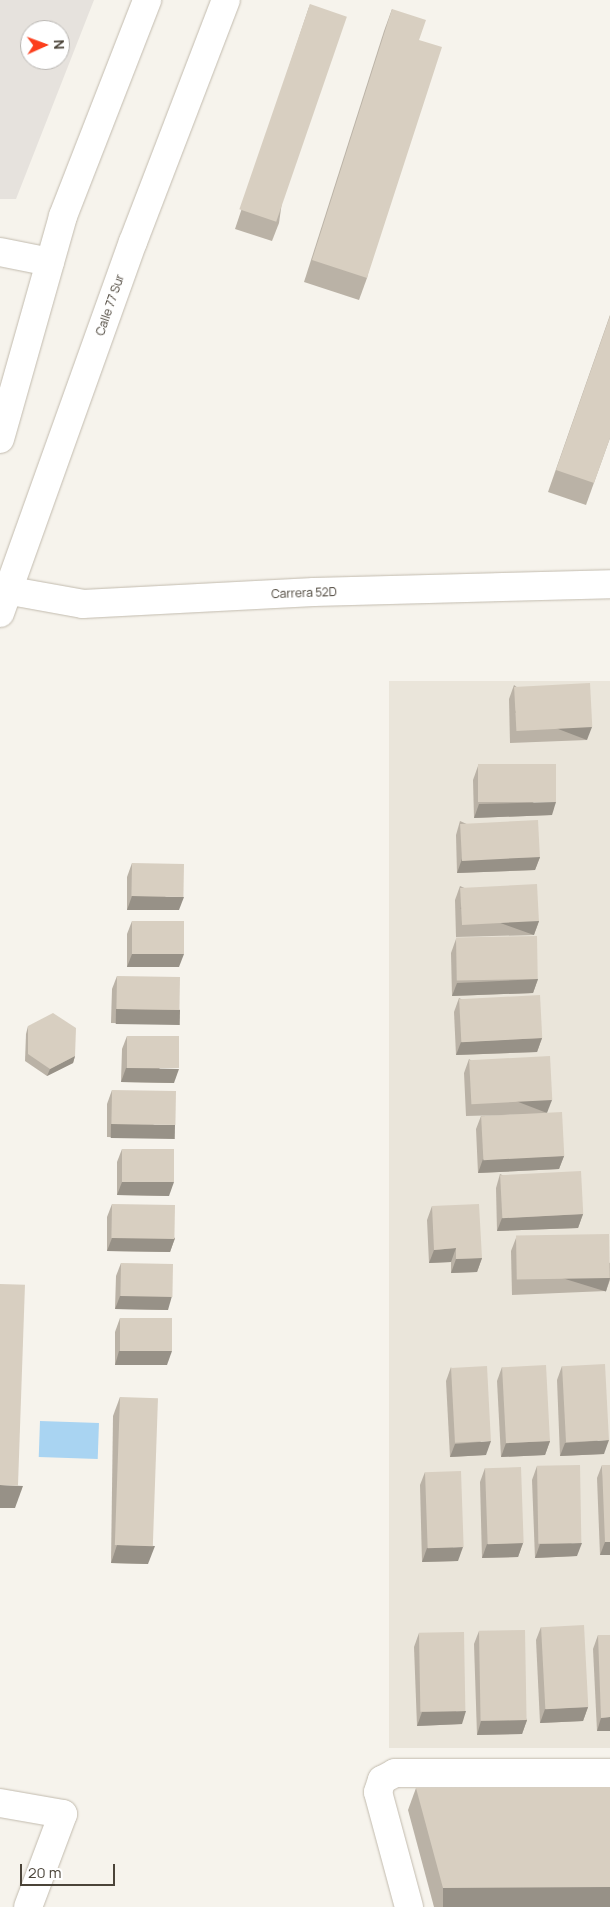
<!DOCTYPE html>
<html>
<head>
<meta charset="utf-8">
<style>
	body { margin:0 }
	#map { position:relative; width:610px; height:1907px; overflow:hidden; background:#f6f3ec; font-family:Manrope,sans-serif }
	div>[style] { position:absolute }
	.residential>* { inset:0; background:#eae5da; transform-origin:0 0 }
	.industrial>* { inset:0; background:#e6e2dd }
	.water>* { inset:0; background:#a9d4f2; transform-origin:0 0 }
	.roads { filter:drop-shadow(0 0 1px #c2bbae) drop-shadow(0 0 1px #c2bbae) }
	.minor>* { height:28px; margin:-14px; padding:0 14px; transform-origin:14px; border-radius:14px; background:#fff }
	.wall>* { inset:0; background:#bab2a6 }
	.shaded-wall>* { inset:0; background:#979187; transform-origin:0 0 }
	.building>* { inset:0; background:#d8cfc1; transform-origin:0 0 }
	span { translate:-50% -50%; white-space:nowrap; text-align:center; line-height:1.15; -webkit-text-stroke:4px #fff; paint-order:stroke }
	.street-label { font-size:12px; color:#4b4439 }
	.north { position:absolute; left:20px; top:20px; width:50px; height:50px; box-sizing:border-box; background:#fff; border:1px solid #b7b4b0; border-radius:50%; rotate:88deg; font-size:14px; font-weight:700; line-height:20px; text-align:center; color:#4b4439 }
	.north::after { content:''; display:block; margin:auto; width:18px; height:22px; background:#fc3f1d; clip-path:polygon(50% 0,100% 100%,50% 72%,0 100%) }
	.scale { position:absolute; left:20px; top:1864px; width:95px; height:22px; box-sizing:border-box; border:2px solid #4b4439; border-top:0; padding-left:6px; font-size:15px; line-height:18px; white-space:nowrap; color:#4b4439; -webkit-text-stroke:4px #fff; paint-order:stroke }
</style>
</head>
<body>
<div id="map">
	<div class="residential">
		<i style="left:610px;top:681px;width:1067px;height:221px;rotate:90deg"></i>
	</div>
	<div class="industrial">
		<i style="clip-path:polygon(evenodd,0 0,94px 0,16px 199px,0 199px,0 0,30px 30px,60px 30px,60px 60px,30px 60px,30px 30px)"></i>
	</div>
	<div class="water">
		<i style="left:40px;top:1421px;width:59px;height:36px;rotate:2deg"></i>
	</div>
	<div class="roads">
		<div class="minor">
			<i style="left:0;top:252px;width:51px;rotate:11.3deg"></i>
			<i style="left:0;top:439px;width:232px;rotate:-74.2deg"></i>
			<i style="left:63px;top:216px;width:232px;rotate:-68.7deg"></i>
			<i style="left:0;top:589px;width:84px;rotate:10.2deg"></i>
			<i style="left:83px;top:604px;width:231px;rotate:-3deg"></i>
			<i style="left:314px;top:592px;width:296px;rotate:-1.5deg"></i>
			<i style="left:0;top:613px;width:394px;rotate:-70.3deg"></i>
			<i style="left:133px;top:242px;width:259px;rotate:-69deg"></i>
			<i style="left:0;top:1803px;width:64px;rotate:9.9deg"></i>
			<i style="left:63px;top:1814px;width:99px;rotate:110.6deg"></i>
			<i style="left:409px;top:1907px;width:119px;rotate:-105.1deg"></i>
			<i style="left:378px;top:1792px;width:13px;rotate:-72deg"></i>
			<i style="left:382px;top:1780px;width:15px;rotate:-28deg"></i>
			<i style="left:395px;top:1773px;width:215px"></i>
		</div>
	</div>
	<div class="wall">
		<i style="clip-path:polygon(310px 4px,279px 223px,272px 241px,235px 229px)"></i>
		<i style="clip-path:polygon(392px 9px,419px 40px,367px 278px,359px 300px,304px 282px,384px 31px)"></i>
		<i style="clip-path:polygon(610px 315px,610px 438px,586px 505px,548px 492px)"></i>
		<i style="clip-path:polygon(514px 685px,587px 740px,510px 743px,509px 699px)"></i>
		<i style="clip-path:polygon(478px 766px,552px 815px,474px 818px,473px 780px)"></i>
		<i style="clip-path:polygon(460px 821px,540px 857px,535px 870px,457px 873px,456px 835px)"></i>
		<i style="clip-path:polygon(132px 863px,179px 910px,127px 910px,127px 877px)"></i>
		<i style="clip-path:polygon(460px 886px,539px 921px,534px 935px,456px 937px,455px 900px)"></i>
		<i style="clip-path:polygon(132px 921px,179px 967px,127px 967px,127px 934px)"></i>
		<i style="clip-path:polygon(456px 939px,538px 979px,533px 993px,452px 996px,451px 953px)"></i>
		<i style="clip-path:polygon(117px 976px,180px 1010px,175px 1024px,111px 1023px,112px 989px)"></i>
		<i style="clip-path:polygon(459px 998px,542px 1038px,537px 1052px,456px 1055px,454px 1012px)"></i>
		<i style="clip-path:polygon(28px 1026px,75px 1056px,73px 1063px,47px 1076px,25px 1061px,26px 1034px)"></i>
		<i style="clip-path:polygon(127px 1036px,174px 1083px,121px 1082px,122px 1049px)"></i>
		<i style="clip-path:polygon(469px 1059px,547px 1113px,564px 1156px,559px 1169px,478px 1173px,476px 1129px,481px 1116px,534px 1114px,466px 1116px,464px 1073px)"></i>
		<i style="clip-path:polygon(112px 1090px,170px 1138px,107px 1137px,107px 1104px)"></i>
		<i style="clip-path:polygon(122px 1149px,169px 1196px,117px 1195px,117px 1162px)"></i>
		<i style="clip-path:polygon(500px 1174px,583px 1214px,578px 1228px,497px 1231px,496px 1188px)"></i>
		<i style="clip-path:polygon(112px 1204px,175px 1238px,170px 1252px,107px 1251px,107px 1217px)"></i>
		<i style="clip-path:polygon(432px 1206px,482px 1258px,477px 1272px,451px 1273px,451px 1262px,429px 1263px,427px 1220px)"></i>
		<i style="clip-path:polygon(516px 1238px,610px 1263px,610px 1280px,606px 1291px,512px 1295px,511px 1251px)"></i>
		<i style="clip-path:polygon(121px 1263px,168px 1310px,115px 1309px,116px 1276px)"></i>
		<i style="clip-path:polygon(120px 1318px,167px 1365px,115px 1365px,115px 1332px)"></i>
		<i style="clip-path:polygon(562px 1366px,604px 1454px,560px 1456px,557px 1380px)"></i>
		<i style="clip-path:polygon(451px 1367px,486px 1455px,450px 1457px,446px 1381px)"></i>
		<i style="clip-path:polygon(502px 1367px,550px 1441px,545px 1455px,501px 1457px,497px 1381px)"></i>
		<i style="clip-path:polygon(120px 1397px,148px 1564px,111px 1563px,113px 1416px)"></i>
		<i style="clip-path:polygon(602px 1465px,610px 1555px,600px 1555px,597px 1478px)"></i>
		<i style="clip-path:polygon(537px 1466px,577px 1556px,535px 1558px,532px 1480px)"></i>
		<i style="clip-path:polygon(485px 1468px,523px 1543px,518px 1557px,482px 1558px,480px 1482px)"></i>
		<i style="clip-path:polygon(425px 1472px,458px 1561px,422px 1562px,420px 1485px)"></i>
		<i style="clip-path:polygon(541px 1627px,588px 1707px,583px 1721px,540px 1723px,536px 1640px)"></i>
		<i style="clip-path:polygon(479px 1631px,527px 1720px,522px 1734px,477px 1735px,474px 1644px)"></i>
		<i style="clip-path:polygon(419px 1633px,462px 1724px,417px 1726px,414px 1647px)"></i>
		<i style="clip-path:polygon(598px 1635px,610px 1635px,610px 1731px,597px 1731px,593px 1649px)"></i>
		<i style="clip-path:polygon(416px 1788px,610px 1907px,434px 1907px,408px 1810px)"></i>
	</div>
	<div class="shaded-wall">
		<i style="left:592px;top:727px;width:14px;height:77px;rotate:111deg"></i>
		<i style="clip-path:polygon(556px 802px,552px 815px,474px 818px,479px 804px)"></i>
		<i style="clip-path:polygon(540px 857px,535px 870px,457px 873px,462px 859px)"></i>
		<i style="clip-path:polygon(132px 896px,184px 897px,179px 910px,127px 910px)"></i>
		<i style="left:539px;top:921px;width:15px;height:78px;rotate:110deg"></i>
		<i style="clip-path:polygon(132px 954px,184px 954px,179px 967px,127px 967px)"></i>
		<i style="clip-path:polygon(538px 979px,533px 993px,452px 996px,457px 983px)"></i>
		<i style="left:116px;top:1009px;width:64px;height:15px;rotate:1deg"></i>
		<i style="clip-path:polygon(542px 1038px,537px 1052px,456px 1055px,461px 1042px)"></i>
		<i style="clip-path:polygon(75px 1056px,73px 1063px,47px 1076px,50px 1069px)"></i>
		<i style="clip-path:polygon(126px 1068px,179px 1069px,174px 1083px,121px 1082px)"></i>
		<i style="left:552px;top:1100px;width:14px;height:81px;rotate:111deg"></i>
		<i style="left:111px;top:1124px;width:64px;height:14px;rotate:1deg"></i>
		<i style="clip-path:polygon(564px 1156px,559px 1169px,478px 1173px,483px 1159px)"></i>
		<i style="clip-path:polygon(122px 1182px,174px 1182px,169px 1196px,117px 1195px)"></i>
		<i style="clip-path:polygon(583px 1214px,578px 1228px,497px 1231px,502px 1218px)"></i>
		<i style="clip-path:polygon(112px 1238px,175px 1238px,170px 1252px,107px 1251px)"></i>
		<i style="clip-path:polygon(456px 1248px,451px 1262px,429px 1263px,434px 1250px)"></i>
		<i style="clip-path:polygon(482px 1258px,477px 1272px,451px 1273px,456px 1259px)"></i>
		<i style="left:610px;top:1278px;width:14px;height:93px;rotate:107deg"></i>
		<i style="clip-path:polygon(120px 1296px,172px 1296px,168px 1310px,115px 1309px)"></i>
		<i style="clip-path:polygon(119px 1351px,172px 1351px,167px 1365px,115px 1365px)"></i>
		<i style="clip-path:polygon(609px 1440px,604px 1454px,560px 1456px,565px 1443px)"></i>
		<i style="clip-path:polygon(491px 1441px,486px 1455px,450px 1457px,455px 1444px)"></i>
		<i style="clip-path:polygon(550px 1441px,545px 1455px,501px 1457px,506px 1443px)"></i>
		<i style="clip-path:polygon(0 1485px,23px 1486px,15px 1508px,0 1508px)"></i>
		<i style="clip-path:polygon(605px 1542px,610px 1542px,610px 1555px,600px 1555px)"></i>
		<i style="clip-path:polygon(523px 1543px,518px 1557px,482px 1558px,487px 1544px)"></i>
		<i style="clip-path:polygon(582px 1543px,577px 1556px,535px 1558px,540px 1544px)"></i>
		<i style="clip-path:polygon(117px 1545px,155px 1546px,148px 1564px,111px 1563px)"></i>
		<i style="clip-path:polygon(463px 1547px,458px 1561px,422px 1562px,427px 1548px)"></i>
		<i style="clip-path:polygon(588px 1707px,583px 1721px,540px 1723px,545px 1709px)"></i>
		<i style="clip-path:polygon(466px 1711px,462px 1724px,417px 1726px,422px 1712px)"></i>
		<i style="clip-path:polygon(610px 1717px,610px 1731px,597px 1731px,601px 1718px)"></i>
		<i style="clip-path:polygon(527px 1720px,522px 1734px,477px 1735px,481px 1721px)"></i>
		<i style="left:610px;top:1887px;width:20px;height:167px;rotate:90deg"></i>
	</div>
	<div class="building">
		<i style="left:310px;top:4px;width:39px;height:217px;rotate:19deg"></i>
		<i style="clip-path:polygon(392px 9px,426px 20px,419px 40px,442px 47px,367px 278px,312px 260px)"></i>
		<i style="clip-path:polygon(610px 316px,610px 438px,594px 483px,556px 470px)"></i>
		<i style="left:590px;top:683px;width:44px;height:76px;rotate:87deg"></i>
		<i style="left:556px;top:764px;width:38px;height:78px;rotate:90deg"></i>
		<i style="left:538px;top:820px;width:37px;height:78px;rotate:87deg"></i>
		<i style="left:132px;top:863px;width:52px;height:33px;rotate:1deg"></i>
		<i style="left:537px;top:884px;width:37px;height:77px;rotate:87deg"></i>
		<i style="left:132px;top:921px;width:52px;height:33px"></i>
		<i style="left:537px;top:936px;width:43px;height:81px;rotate:89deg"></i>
		<i style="left:117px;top:976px;width:63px;height:33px;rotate:1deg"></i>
		<i style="left:540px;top:995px;width:43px;height:81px;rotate:87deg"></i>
		<i style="clip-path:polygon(53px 1013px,76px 1028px,75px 1056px,50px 1069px,28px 1054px,28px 1026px)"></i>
		<i style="left:127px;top:1036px;width:52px;height:32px"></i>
		<i style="left:550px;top:1056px;width:44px;height:81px;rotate:87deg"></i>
		<i style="left:112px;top:1090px;width:64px;height:34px;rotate:1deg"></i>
		<i style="left:562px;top:1112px;width:44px;height:81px;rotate:87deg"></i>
		<i style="left:122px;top:1149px;width:52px;height:33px"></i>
		<i style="left:581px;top:1171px;width:43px;height:81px;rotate:87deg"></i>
		<i style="left:112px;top:1204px;width:63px;height:34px;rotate:1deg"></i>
		<i style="clip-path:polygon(479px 1204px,482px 1258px,456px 1259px,456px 1248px,434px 1250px,432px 1206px)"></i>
		<i style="left:609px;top:1234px;width:44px;height:93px;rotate:89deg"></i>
		<i style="left:121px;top:1263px;width:52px;height:33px;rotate:1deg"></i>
		<i style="left:0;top:1284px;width:25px;height:201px;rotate:2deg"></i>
		<i style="left:120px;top:1318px;width:52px;height:33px"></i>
		<i style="left:605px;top:1364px;width:76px;height:43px;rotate:87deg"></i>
		<i style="left:546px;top:1365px;width:76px;height:44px;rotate:87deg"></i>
		<i style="left:487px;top:1366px;width:75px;height:36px;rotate:87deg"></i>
		<i style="left:120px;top:1397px;width:38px;height:148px;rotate:2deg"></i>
		<i style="left:580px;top:1465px;width:78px;height:43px;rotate:89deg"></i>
		<i style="clip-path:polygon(602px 1465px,610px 1465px,610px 1542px,605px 1542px)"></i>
		<i style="left:521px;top:1467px;width:76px;height:36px;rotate:88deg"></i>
		<i style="left:461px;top:1471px;width:76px;height:36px;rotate:88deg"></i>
		<i style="left:584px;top:1625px;width:82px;height:43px;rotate:87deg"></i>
		<i style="left:525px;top:1630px;width:90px;height:46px;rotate:89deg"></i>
		<i style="left:464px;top:1632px;width:79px;height:45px;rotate:89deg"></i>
		<i style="clip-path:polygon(598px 1635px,610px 1635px,610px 1717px,601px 1718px)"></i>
		<i style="clip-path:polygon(610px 1787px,610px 1887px,443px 1888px,416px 1788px)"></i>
	</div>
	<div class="street-label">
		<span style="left:110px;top:305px;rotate:-71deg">Calle 77 Sur</span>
		<span style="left:304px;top:593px;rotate:-2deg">Carrera 52D</span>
	</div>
	<div class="north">N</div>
	<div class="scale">20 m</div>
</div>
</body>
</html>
